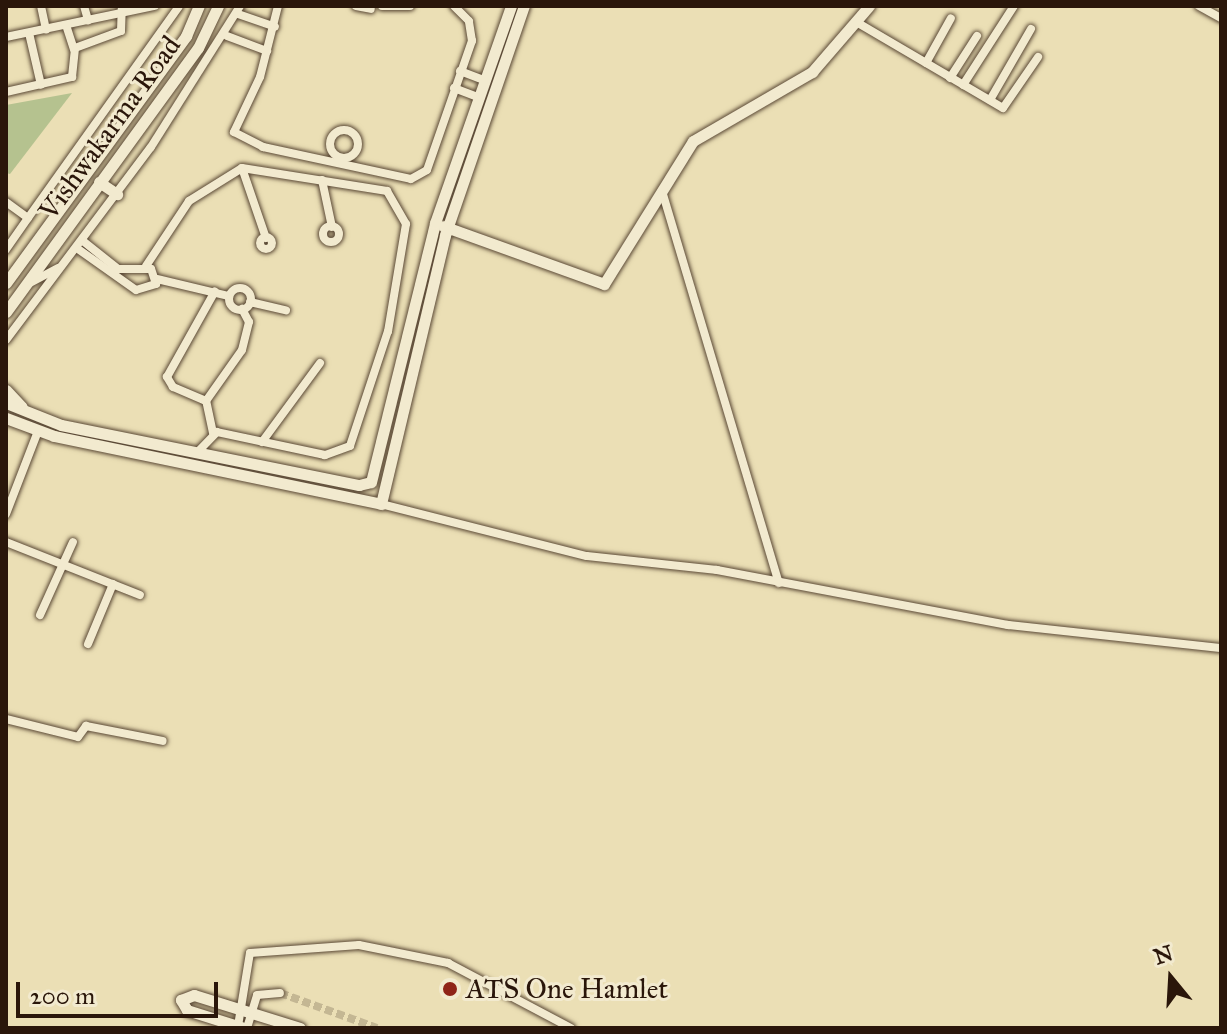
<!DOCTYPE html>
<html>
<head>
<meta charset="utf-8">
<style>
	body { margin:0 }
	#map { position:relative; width:1227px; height:1034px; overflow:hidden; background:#ebdfb5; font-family:"IM FELL Great Primer",serif }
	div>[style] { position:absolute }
	.green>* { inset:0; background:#b5c28f }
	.street-tunnel>* { height:8px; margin-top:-4px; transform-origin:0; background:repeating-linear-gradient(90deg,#c4b793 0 8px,transparent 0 12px) }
	.roads { filter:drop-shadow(0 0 2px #5a4835) drop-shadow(0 0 2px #5a4835) }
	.street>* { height:8px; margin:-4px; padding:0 4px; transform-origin:4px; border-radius:4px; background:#f2eacf }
	.street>.ring { margin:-4px; padding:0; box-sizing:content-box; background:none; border:8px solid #f2eacf; border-radius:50% }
	.secondary>* { height:11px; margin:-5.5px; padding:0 5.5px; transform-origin:5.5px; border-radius:5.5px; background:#f2eacf }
	.dots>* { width:22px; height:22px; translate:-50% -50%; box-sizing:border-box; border:4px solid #f2eacf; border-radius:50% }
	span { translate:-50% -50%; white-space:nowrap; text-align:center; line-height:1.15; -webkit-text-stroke:6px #f2eacf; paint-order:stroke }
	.street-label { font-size:28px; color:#2a160a }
	.poi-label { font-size:28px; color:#2a160a }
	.left { translate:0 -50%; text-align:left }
	.frame { position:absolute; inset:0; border:8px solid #2a160a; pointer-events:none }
	.north { position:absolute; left:1131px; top:938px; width:80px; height:80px; -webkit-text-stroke:6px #f2eacf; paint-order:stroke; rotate:342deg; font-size:22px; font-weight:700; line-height:32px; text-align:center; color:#2a160a }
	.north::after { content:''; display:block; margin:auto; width:28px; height:36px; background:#2a160a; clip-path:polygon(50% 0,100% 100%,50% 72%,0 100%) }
	.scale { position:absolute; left:16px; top:982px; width:202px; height:36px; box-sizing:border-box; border:4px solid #2a160a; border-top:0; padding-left:10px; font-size:24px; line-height:28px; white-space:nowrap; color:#2a160a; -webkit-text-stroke:6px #f2eacf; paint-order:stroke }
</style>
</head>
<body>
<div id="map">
	<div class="green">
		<i style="clip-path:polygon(72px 93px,10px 174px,6px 173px,6px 105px)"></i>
	</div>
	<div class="street-tunnel">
		<i style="left:280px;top:993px;width:103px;rotate:19.8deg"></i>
	</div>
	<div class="roads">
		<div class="street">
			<i style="left:41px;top:6px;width:24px;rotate:78deg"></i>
			<i style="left:84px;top:6px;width:15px;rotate:74deg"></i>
			<i style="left:278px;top:6px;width:73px;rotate:104.2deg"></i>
			<i style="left:260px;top:77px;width:61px;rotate:115.3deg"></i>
			<i style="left:234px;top:132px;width:33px;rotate:27deg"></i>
			<i style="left:263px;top:147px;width:151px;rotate:12.2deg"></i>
			<i style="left:411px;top:179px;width:18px;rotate:-29deg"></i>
			<i style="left:427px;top:170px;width:137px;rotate:-70.8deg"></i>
			<i style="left:472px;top:41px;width:20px;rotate:-99deg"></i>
			<i style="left:469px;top:21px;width:21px;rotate:-135deg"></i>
			<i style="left:356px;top:6px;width:15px;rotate:11deg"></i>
			<i style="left:382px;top:6px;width:28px"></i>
			<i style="left:1199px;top:6px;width:25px;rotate:29deg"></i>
			<i style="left:238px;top:14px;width:39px;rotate:19deg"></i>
			<i style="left:858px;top:23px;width:168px;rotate:30.4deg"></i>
			<i style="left:1003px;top:108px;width:62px;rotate:-55.5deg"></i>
			<i style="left:66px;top:25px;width:26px;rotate:72deg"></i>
			<i style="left:29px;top:33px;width:53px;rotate:77deg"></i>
			<i style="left:227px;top:36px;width:43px;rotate:20.6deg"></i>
			<i style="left:6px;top:37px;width:152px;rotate:-11.8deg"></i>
			<i style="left:926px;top:63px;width:51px;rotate:-60.9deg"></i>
			<i style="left:460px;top:71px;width:26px;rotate:21deg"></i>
			<i style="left:950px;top:78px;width:50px;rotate:-57.3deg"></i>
			<i style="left:963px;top:85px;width:94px;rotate:-57.2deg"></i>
			<i style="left:454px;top:88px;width:26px;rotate:21deg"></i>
			<i style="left:6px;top:92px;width:68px;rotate:-12.8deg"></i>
			<i style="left:72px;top:77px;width:29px;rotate:-84deg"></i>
			<i style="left:75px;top:48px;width:49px;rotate:-20.3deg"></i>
			<i style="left:121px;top:31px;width:25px;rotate:-88deg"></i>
			<i style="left:990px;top:100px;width:82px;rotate:-60deg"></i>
			<i class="ring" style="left:330px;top:130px;width:20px;height:20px"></i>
			<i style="left:242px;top:168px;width:74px;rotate:71.1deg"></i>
			<i style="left:322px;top:180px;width:48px;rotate:78deg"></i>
			<i style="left:662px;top:191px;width:409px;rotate:73.4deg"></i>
			<i style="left:6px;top:202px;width:27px;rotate:36deg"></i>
			<i style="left:28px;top:218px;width:39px;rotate:125deg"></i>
			<i style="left:28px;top:218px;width:260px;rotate:-54.5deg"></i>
			<i class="ring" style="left:323px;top:226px;width:8px;height:8px"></i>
			<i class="ring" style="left:260px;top:237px;width:4px;height:4px"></i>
			<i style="left:78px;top:249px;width:71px;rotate:35.3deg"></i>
			<i style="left:136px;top:290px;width:21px;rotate:-17deg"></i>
			<i style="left:156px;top:284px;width:16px;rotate:-108deg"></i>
			<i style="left:151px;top:269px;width:33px;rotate:180deg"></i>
			<i style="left:118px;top:269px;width:43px;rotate:-141.5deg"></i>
			<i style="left:146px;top:266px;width:78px;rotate:-56.5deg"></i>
			<i style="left:189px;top:201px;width:62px;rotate:-31.9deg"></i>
			<i style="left:242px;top:168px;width:147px;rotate:9deg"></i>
			<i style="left:387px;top:191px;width:38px;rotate:60deg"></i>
			<i style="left:406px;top:224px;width:109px;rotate:99.5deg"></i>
			<i style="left:388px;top:331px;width:121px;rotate:108.3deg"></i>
			<i style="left:350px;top:446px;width:27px;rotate:160deg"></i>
			<i style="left:325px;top:455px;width:110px;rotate:-168deg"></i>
			<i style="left:217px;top:432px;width:30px;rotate:134deg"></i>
			<i style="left:157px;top:279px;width:74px;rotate:13.3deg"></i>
			<i style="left:28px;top:284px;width:34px;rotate:-28deg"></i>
			<i class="ring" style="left:229px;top:288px;width:14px;height:14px"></i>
			<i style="left:250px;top:302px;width:37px;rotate:13deg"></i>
			<i style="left:6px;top:340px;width:241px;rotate:-53.1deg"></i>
			<i style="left:151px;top:147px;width:167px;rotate:-57.7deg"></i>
			<i style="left:206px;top:401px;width:36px;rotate:-157deg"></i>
			<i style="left:173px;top:387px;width:12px;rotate:-121deg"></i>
			<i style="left:167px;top:377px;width:98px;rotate:-60.8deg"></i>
			<i style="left:213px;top:433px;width:33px;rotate:-102deg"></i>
			<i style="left:206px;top:401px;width:62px;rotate:-54.8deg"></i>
			<i style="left:242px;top:350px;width:29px;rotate:-76deg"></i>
			<i style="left:249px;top:322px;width:15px;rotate:-118deg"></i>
			<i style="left:262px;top:442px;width:98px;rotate:-53.7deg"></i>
			<i style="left:381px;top:504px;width:212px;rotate:14.2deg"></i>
			<i style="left:587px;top:556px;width:131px;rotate:6.1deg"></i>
			<i style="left:717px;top:570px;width:296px;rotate:10.7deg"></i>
			<i style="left:1008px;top:625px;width:214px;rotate:6.2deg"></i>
			<i style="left:6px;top:514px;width:89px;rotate:-68.9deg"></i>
			<i style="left:6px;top:542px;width:144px;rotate:21.6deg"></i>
			<i style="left:40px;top:615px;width:80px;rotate:-65.7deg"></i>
			<i style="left:88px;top:644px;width:65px;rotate:-67.4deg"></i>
			<i style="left:6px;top:719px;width:74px;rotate:14deg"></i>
			<i style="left:78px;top:737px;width:14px;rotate:-54deg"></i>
			<i style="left:86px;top:726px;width:78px;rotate:11deg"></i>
			<i style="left:238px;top:1026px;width:74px;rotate:-80.7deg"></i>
			<i style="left:250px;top:953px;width:109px;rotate:-4.2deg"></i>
			<i style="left:359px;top:945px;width:91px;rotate:11.4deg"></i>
			<i style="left:448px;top:963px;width:139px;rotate:27.9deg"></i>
			<i style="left:247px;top:1028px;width:34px;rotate:-73deg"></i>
			<i style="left:257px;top:995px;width:23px;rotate:-5deg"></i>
		</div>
		<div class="secondary">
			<i style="left:99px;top:182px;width:22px;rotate:34deg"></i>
			<i style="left:443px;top:226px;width:171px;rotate:19.8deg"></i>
			<i style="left:604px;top:284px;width:168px;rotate:-58.1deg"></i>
			<i style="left:693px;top:141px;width:138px;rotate:-30.1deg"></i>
			<i style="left:812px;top:72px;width:87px;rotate:-49.2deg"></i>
			<i style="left:6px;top:283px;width:306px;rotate:-53.9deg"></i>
			<i style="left:186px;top:36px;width:33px;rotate:-67deg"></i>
			<i style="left:6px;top:312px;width:326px;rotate:-54deg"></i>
			<i style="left:198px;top:48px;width:47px;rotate:-64.5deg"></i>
			<i style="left:6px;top:390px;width:23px;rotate:47deg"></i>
			<i style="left:6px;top:403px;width:59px;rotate:21.8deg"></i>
			<i style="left:61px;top:425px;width:304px;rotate:11.4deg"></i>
			<i style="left:359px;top:485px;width:12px;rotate:-14deg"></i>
			<i style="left:371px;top:482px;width:267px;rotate:-76.1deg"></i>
			<i style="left:435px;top:223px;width:230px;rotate:-70.7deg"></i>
			<i style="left:6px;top:418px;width:51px;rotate:20.6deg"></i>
			<i style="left:54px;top:436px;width:334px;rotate:11.7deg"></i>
			<i style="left:381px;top:504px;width:277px;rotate:-76.6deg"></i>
			<i style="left:445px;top:235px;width:242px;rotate:-71deg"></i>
			<i style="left:244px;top:1028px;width:60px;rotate:-162.5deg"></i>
			<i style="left:187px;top:1010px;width:12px;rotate:-121deg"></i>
			<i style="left:181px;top:1000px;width:14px;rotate:-21deg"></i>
			<i style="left:194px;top:995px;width:111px;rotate:17.3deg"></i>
		</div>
	</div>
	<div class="dots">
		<i style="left:450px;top:989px;background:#8f2418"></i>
	</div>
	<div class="street-label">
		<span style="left:110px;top:128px;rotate:-54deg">Vishwakarma Road</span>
	</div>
	<div class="poi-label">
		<span class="left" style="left:466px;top:989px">ATS One Hamlet</span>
	</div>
	<div class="frame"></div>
	<div class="north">N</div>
	<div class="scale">200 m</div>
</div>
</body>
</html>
